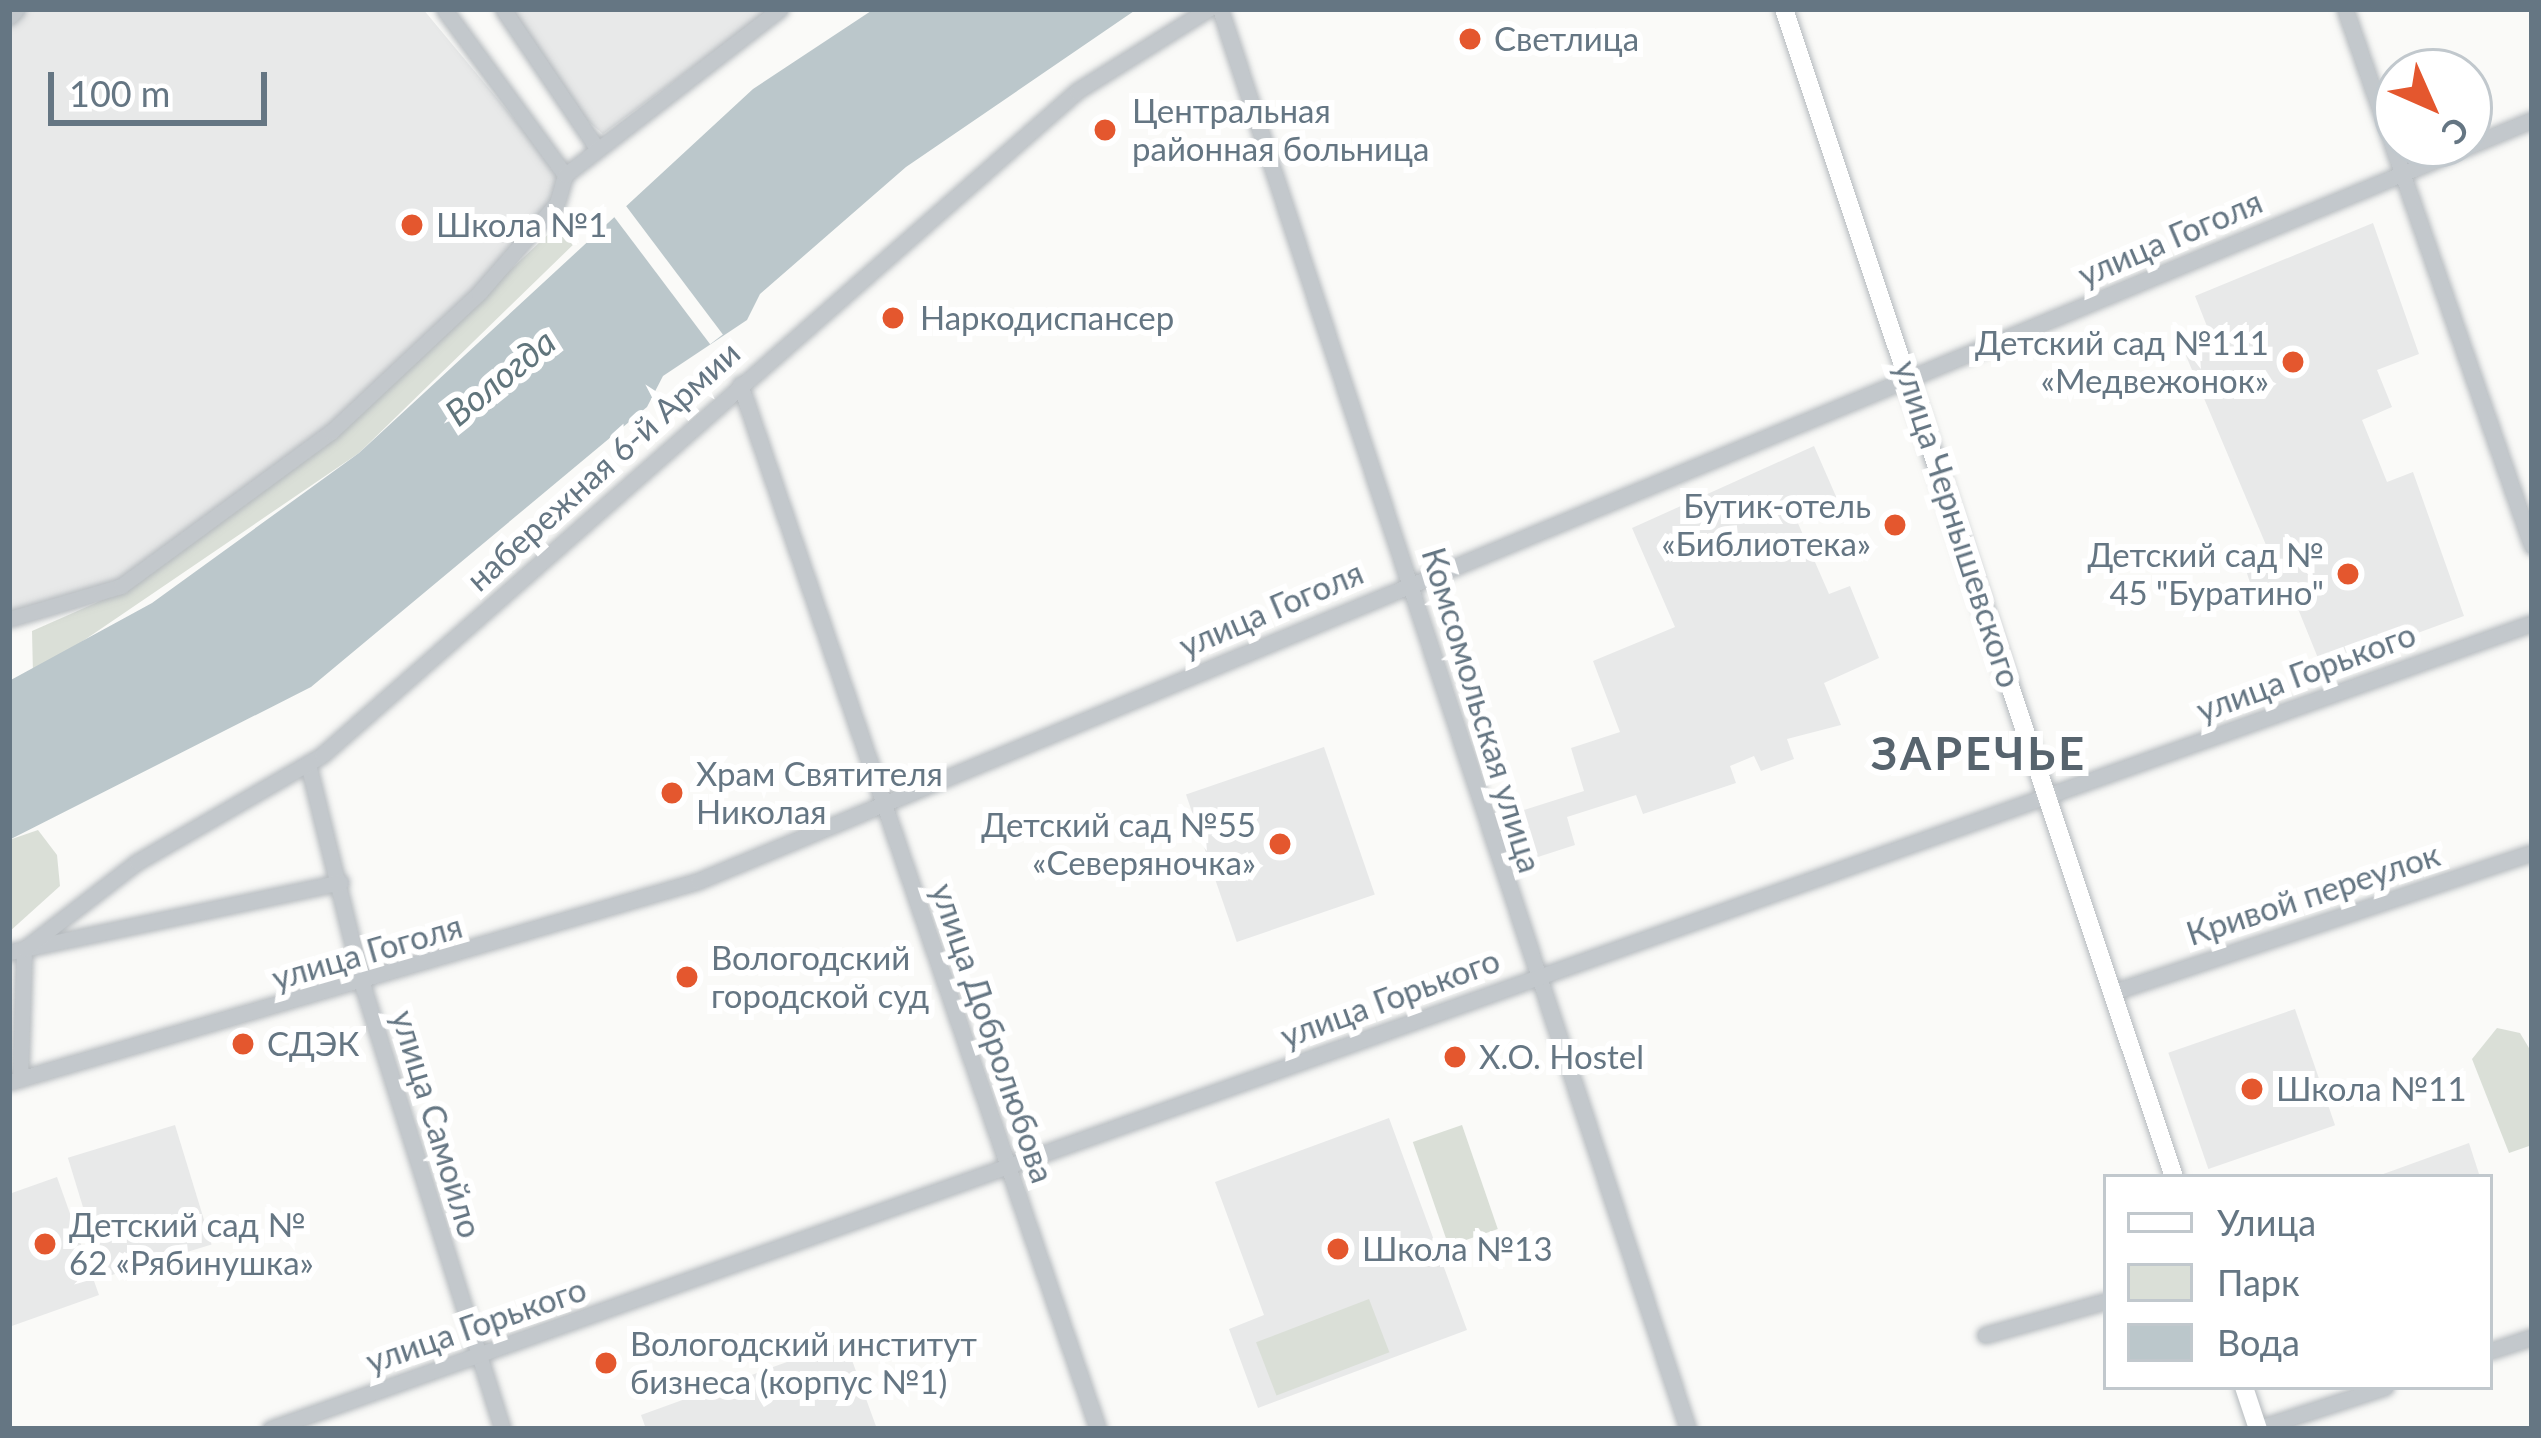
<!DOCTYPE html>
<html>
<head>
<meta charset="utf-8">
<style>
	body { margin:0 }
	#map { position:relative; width:2541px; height:1438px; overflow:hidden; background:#fafaf8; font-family:Lato,sans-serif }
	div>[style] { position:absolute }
	.built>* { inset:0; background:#e8e9e9; transform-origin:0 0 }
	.green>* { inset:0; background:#dadfd7; transform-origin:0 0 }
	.water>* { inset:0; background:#bbc7cb }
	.pier>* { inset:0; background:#fafaf8; transform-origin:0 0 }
	.roads { filter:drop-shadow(0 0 3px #b5babe) drop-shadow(0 0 3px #b5babe) }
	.minor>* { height:15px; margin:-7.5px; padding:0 7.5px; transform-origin:7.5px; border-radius:7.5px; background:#c3c8cc }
	.major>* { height:18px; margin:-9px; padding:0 9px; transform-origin:9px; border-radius:9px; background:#fff }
	.dots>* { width:33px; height:33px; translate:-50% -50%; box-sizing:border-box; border:6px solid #fff; border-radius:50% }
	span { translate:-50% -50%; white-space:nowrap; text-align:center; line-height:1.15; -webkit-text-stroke:12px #fff; paint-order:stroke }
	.poi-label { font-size:33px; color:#657683 }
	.left { translate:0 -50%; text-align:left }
	.right { translate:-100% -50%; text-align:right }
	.street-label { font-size:33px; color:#657683 }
	.water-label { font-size:36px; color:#60757c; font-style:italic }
	.district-label { font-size:45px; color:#57646e; font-weight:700; letter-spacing:3px }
	.frame { position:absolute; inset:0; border:12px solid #657683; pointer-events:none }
	.legend { position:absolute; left:2103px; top:1174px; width:390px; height:216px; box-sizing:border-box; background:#fff; border:3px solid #c1c8cd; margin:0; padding:15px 21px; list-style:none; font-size:36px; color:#657683 }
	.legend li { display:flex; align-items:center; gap:24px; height:60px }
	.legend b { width:60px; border:3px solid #c1c8cd }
	.north { position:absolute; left:2373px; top:48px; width:120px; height:120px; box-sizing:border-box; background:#fff; border:3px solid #c1c8cd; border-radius:50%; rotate:135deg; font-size:33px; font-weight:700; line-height:48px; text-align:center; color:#657683 }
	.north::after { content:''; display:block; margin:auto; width:42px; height:54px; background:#e4572e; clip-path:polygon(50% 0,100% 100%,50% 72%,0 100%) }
	.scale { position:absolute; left:48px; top:72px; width:219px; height:54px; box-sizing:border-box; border:6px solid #657683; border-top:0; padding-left:15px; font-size:36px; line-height:42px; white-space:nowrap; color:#657683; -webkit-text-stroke:9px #fff; paint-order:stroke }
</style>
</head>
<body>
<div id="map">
	<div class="built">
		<i style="clip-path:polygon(9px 9px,423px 9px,558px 172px,554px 200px,475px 289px,325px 429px,118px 582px,9px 614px)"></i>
		<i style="clip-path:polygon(513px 9px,771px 9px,603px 134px,563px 100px)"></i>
		<i style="clip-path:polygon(2373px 223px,2419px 354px,2377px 370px,2392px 407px,2362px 420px,2387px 482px,2413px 472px,2464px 616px,2322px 668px,2292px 594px,2256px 601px,2241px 555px,2266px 545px,2184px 351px,2212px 339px,2195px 296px)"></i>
		<i style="clip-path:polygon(1814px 446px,1838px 501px,1797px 521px,1829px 594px,1850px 586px,1879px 658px,1824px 683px,1841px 725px,1787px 739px,1794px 759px,1761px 771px,1754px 756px,1730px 766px,1736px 783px,1643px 814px,1636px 795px,1567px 817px,1575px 845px,1519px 863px,1505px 816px,1584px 791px,1571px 748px,1620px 732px,1593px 661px,1675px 627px,1632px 528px)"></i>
		<i style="left:1324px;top:747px;width:156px;height:146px;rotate:71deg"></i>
		<i style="left:2295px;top:1009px;width:123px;height:134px;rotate:71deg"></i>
		<i style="clip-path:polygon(1389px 1118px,1467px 1330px,1258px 1408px,1229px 1329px,1264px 1315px,1215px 1182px)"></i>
		<i style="left:175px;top:1125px;width:125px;height:112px;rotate:73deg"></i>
		<i style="clip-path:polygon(2469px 1143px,2480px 1177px,2375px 1177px)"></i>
		<i style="clip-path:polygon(57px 1177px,99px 1295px,9px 1327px,9px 1194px)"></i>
		<i style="clip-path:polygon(845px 1341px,877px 1429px,646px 1429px,641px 1415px)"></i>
	</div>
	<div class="green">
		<i style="clip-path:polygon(558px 225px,579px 239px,359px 453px,33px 675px,32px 631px,125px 590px,333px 437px)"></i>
		<i style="clip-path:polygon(38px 830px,57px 855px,60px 886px,9px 932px,9px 840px)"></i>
		<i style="clip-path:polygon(2497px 1028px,2520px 1033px,2532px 1053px,2532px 1145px,2509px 1153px,2472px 1059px)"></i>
		<i style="left:1462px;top:1125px;width:110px;height:52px;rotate:71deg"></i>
		<i style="left:1369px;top:1299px;width:57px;height:121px;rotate:69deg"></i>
	</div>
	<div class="water">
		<i style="clip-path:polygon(874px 9px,1137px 9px,906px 167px,760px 294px,747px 320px,663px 376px,647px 407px,311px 687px,9px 840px,9px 681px,152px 603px,359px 453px,753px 89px)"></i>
	</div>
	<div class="pier">
		<i style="left:620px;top:198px;width:171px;height:16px;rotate:53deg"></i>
	</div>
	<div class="roads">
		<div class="minor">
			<i style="left:444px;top:9px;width:205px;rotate:53.9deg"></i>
			<i style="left:503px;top:9px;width:166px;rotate:56deg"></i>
			<i style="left:1220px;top:9px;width:1495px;rotate:71.76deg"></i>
			<i style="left:2345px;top:9px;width:569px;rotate:70.8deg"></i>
			<i style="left:9px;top:17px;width:11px;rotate:-45deg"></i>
			<i style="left:740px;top:384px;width:1105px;rotate:71.09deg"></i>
			<i style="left:9px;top:619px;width:117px;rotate:-16.4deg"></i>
			<i style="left:121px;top:586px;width:260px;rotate:-36.3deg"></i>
			<i style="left:331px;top:432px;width:203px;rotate:-43.2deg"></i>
			<i style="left:479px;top:293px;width:119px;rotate:-49.1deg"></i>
			<i style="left:557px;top:203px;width:29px;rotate:-74deg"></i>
			<i style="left:565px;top:175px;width:272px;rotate:-37.7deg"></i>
			<i style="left:308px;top:764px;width:230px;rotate:76.1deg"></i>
			<i style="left:363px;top:987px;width:463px;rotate:72.5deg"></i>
			<i style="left:9px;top:952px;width:339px;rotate:-11.9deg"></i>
			<i style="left:2113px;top:992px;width:441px;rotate:-18.4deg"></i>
			<i style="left:20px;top:1079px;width:130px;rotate:-88.2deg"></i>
			<i style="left:24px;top:949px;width:143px;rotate:-37.6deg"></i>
			<i style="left:137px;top:862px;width:214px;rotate:-30deg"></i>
			<i style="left:322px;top:755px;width:1005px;rotate:-41.33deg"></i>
			<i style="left:1077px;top:91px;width:155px;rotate:-32deg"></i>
			<i style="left:9px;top:1082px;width:718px;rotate:-16.26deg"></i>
			<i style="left:698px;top:881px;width:1986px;rotate:-22.54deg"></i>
			<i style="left:1985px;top:1335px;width:126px;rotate:-15.7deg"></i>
			<i style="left:2490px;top:1351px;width:44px;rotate:-18.4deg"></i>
			<i style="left:270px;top:1429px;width:2401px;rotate:-19.61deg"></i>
			<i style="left:2256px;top:1429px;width:136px;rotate:-18deg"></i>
		</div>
		<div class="major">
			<i style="left:1784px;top:9px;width:1231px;rotate:71.54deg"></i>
			<i style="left:2244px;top:1387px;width:44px;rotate:71.6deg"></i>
		</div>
	</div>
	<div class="dots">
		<i style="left:1470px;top:39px;background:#e4572e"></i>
		<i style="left:1105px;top:130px;background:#e4572e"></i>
		<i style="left:412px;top:225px;background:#e4572e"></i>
		<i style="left:893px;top:318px;background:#e4572e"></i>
		<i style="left:2293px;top:362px;background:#e4572e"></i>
		<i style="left:1895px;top:525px;background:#e4572e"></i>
		<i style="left:2348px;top:574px;background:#e4572e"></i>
		<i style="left:672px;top:793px;background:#e4572e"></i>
		<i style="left:1280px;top:844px;background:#e4572e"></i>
		<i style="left:687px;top:977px;background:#e4572e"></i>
		<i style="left:243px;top:1044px;background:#e4572e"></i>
		<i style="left:1455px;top:1057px;background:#e4572e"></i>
		<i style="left:2252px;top:1089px;background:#e4572e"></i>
		<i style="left:45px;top:1244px;background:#e4572e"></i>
		<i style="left:1338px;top:1249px;background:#e4572e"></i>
		<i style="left:606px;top:1363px;background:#e4572e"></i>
	</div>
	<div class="poi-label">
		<span class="left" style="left:1494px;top:39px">Светлица</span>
		<span class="left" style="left:1132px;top:130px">Центральная<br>районная больница</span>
		<span class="left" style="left:436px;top:225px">Школа №1</span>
		<span class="left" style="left:920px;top:318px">Наркодиспансер</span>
		<span class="right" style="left:2269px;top:362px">Детский сад №111<br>«Медвежонок»</span>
		<span class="right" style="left:1871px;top:525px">Бутик-отель<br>«Библиотека»</span>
		<span class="right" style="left:2324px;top:574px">Детский сад №<br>45 "Буратино"</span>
		<span class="left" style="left:696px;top:793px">Храм Святителя<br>Николая</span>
		<span class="right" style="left:1256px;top:844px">Детский сад №55<br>«Северяночка»</span>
		<span class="left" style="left:711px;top:977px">Вологодский<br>городской суд</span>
		<span class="left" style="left:267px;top:1044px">СДЭК</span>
		<span class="left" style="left:1479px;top:1057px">X.O. Hostel</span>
		<span class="left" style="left:2276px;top:1089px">Школа №11</span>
		<span class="left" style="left:69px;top:1244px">Детский сад №<br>62 «Рябинушка»</span>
		<span class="left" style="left:1362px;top:1249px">Школа №13</span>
		<span class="left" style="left:630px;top:1363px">Вологодский институт<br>бизнеса (корпус №1)</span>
	</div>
	<div class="street-label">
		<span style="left:2170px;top:238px;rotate:-23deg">улица Гоголя</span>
		<span style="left:603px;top:466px;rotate:-42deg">набережная 6-й Армии</span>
		<span style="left:1958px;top:524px;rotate:72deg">улица Чернышевского</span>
		<span style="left:1271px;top:609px;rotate:-23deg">улица Гоголя</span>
		<span style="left:2306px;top:672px;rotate:-20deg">улица Горького</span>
		<span style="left:1482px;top:710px;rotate:73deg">Комсомольская улица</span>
		<span style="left:2313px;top:894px;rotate:-18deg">Кривой переулок</span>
		<span style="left:367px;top:952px;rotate:-16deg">улица Гоголя</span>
		<span style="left:1390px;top:998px;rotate:-20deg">улица Горького</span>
		<span style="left:993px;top:1033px;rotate:71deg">улица Добролюбова</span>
		<span style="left:437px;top:1124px;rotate:73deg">улица Самойло</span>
		<span style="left:476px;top:1325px;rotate:-19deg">улица Горького</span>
	</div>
	<div class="water-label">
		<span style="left:500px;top:377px;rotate:-39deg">Вологда</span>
	</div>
	<div class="district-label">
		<span style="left:1979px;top:754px">ЗАРЕЧЬЕ</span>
	</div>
	<div class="frame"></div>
	<ul class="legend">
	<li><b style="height:15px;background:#fff"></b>Улица</li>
	<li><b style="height:33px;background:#dadfd7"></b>Парк</li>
	<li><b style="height:33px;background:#bbc7cb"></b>Вода</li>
	</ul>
	<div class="north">С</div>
	<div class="scale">100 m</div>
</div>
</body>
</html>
